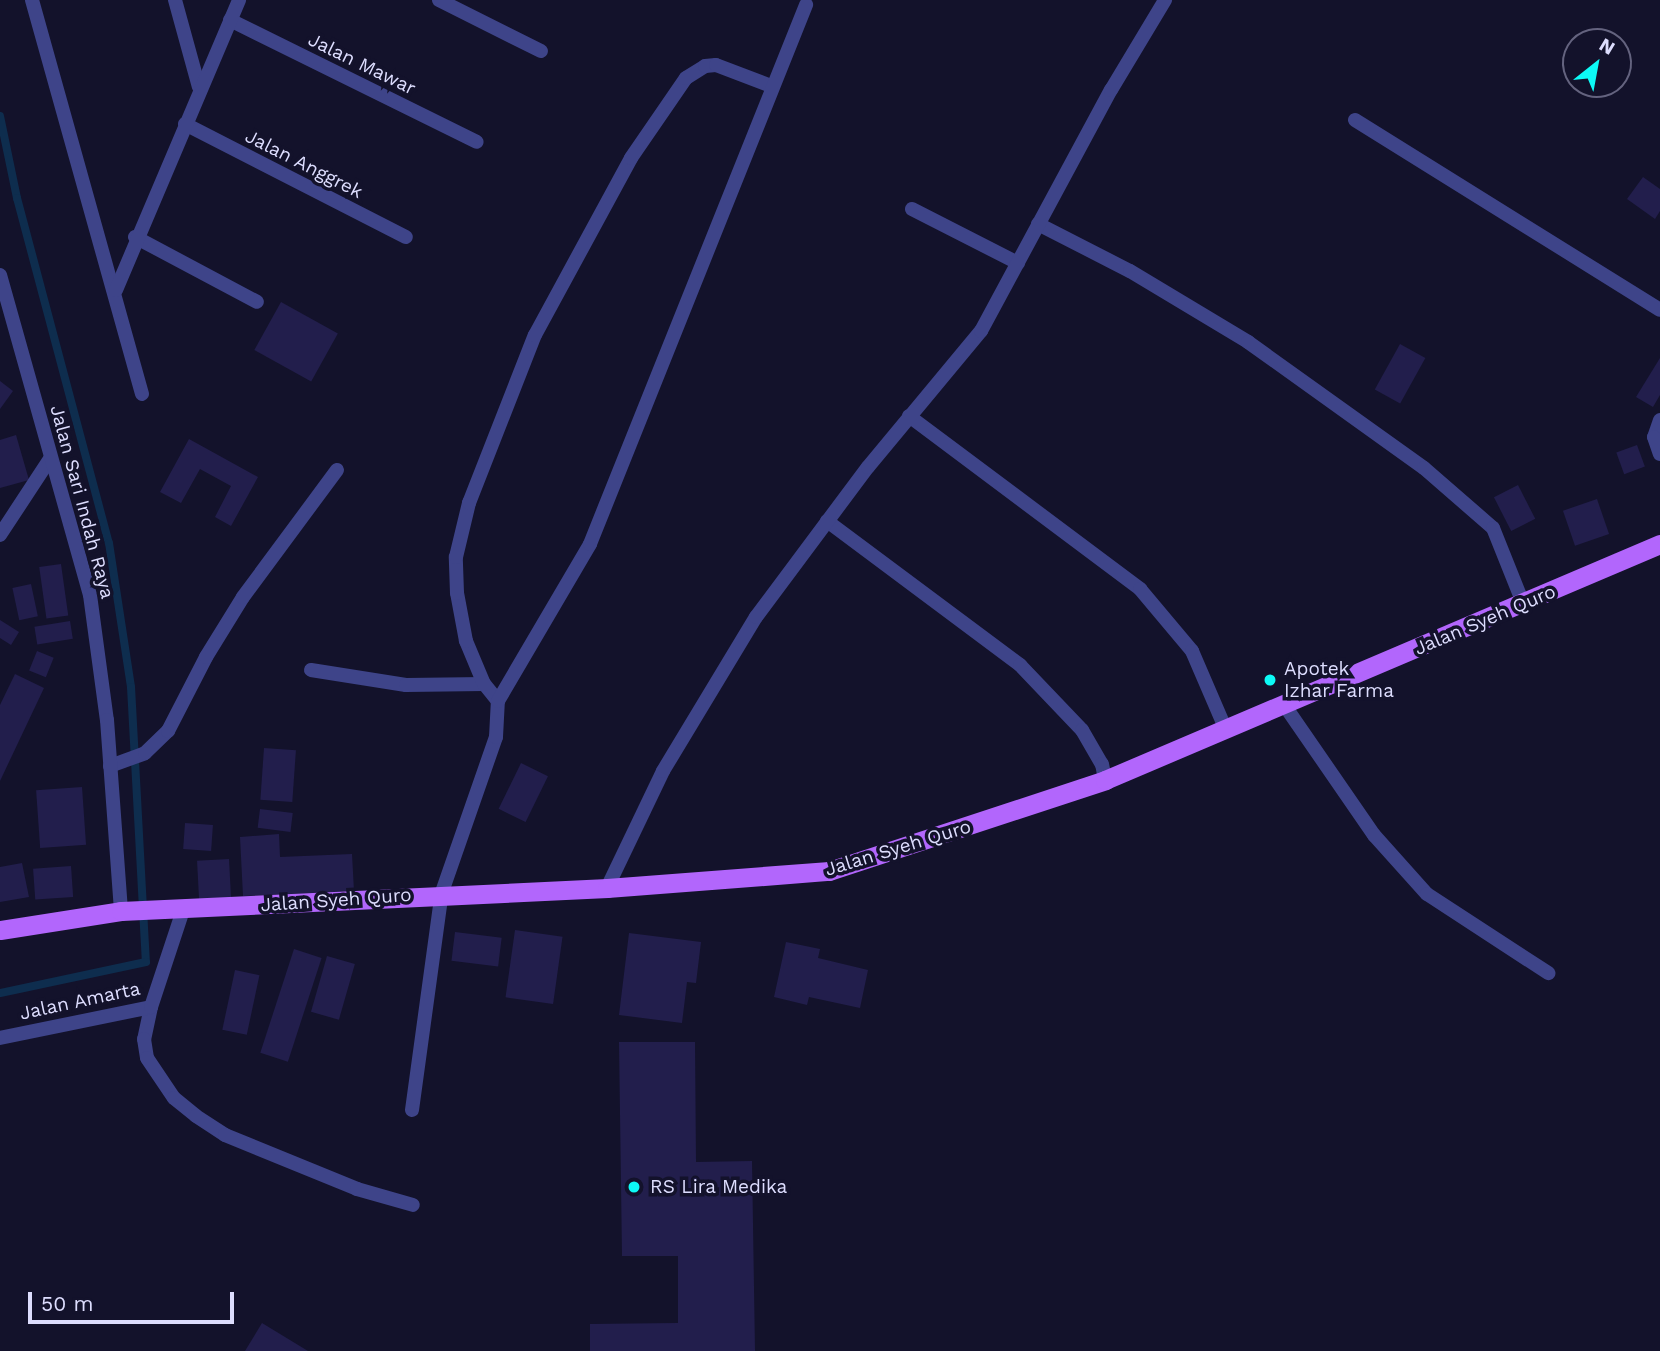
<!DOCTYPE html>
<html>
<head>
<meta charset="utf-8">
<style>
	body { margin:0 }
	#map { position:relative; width:1660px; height:1351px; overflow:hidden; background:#13122b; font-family:"Work Sans",sans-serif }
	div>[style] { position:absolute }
	.stream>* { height:8px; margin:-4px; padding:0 4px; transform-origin:4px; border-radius:4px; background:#0e2d4e }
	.building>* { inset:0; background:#221e4c; transform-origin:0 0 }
	.minor>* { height:14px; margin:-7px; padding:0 7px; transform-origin:7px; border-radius:7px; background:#3e4489 }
	.tertiary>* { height:14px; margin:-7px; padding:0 7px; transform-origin:7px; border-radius:7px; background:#3e4489 }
	.primary>* { height:19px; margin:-9.5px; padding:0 9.5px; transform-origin:9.5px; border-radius:9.5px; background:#b266fc }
	.dots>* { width:19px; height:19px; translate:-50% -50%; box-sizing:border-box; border:4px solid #13122b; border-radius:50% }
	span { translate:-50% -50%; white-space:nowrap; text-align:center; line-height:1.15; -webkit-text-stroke:7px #13122b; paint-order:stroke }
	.street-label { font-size:19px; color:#ddddfe }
	.poi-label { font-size:19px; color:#ddddfe }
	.left { translate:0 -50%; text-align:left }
	.north { position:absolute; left:1562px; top:28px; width:70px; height:70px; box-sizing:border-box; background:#13122b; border:2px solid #64637f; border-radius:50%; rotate:31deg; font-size:19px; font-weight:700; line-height:28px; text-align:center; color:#ddddfe }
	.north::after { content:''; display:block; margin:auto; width:24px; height:32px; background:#0dfaf6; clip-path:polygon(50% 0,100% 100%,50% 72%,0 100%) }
	.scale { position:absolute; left:28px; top:1292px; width:206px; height:32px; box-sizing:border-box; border:4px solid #ddddfe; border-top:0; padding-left:9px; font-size:21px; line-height:24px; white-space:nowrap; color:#ddddfe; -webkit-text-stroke:5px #13122b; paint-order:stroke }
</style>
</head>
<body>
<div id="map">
	<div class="stream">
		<i style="left:0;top:116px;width:84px;rotate:78.3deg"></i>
		<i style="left:17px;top:198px;width:357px;rotate:75.1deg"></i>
		<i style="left:109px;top:543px;width:146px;rotate:81.3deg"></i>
		<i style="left:131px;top:687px;width:275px;rotate:86.9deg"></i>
		<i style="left:146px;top:962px;width:149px;rotate:168deg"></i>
	</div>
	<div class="building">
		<i style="clip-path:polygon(1643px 177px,1660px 189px,1660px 211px,1655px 219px,1627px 199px)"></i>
		<i style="left:281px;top:302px;width:65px;height:55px;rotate:29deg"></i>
		<i style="left:1400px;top:344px;width:29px;height:52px;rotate:29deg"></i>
		<i style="clip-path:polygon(1660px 358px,1660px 395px,1653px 407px,1636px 397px)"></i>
		<i style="clip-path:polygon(0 381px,13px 391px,0 409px)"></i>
		<i style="clip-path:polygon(16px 435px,29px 480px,0 488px,0 440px)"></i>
		<i style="clip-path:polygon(189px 439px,258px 477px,231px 526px,215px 517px,231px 486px,200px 469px,181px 503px,160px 492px)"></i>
		<i style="left:1637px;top:445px;width:23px;height:22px;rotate:70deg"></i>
		<i style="left:1518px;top:485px;width:38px;height:27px;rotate:63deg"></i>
		<i style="left:1597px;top:499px;width:37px;height:36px;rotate:71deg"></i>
		<i style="left:61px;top:564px;width:52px;height:22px;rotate:82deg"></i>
		<i style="left:31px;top:584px;width:33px;height:19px;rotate:78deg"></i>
		<i style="clip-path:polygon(0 620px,19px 632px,11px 645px,0 638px)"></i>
		<i style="left:70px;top:621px;width:18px;height:36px;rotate:81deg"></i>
		<i style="left:37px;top:651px;width:18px;height:21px;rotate:22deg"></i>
		<i style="clip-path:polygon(15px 674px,44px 688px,0 781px,0 705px)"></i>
		<i style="left:264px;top:748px;width:32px;height:52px;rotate:4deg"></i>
		<i style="left:521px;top:763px;width:30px;height:51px;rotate:26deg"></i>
		<i style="left:82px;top:787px;width:58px;height:46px;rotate:86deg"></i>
		<i style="left:260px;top:809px;width:33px;height:19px;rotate:7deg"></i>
		<i style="left:185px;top:823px;width:28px;height:26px;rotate:4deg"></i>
		<i style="clip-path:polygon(279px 834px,280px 857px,352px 854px,354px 891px,243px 896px,240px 837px)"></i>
		<i style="left:229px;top:859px;width:43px;height:32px;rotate:87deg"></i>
		<i style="clip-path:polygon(22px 863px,29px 897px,0 902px,0 867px)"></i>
		<i style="left:71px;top:866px;width:31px;height:38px;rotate:86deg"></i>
		<i style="left:515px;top:930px;width:48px;height:68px;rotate:8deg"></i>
		<i style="left:455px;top:932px;width:47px;height:29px;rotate:7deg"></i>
		<i style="clip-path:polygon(629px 933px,701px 942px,696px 983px,687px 982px,682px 1023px,619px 1015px)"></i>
		<i style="clip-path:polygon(786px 942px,820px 949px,818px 958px,868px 970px,860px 1008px,809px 997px,807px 1005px,774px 997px)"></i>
		<i style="left:294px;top:949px;width:29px;height:109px;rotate:18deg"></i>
		<i style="left:327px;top:956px;width:29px;height:58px;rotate:16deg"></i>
		<i style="left:235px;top:970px;width:25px;height:61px;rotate:12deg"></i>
		<i style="clip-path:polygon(619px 1042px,695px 1042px,696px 1162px,752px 1161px,755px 1351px,590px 1351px,590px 1324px,678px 1323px,678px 1256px,622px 1256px)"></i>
		<i style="clip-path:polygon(262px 1323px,308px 1351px,245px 1351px)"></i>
	</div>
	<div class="minor">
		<i style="left:32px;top:0;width:409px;rotate:74.4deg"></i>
		<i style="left:175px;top:0;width:90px;rotate:74.6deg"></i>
		<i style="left:439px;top:0;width:114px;rotate:26.6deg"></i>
		<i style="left:230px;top:20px;width:275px;rotate:26.3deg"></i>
		<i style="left:1355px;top:120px;width:359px;rotate:31.9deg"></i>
		<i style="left:185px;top:124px;width:248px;rotate:27.1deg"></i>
		<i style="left:912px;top:209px;width:119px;rotate:27deg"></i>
		<i style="left:1038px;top:224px;width:103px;rotate:27.1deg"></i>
		<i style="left:1130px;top:271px;width:138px;rotate:31deg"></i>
		<i style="left:1248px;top:342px;width:216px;rotate:35.6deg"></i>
		<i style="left:1424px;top:468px;width:91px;rotate:41deg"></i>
		<i style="left:1493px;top:528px;width:81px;rotate:68.2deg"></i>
		<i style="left:135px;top:237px;width:138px;rotate:28deg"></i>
		<i style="left:116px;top:290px;width:315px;rotate:-67deg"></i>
		<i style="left:909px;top:416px;width:289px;rotate:36.8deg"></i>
		<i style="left:1140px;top:589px;width:81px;rotate:50deg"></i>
		<i style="left:1192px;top:651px;width:86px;rotate:66.7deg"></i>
		<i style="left:1660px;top:420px;width:18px;rotate:109deg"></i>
		<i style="left:1654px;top:437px;width:18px;rotate:71deg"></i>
		<i style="left:827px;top:521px;width:241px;rotate:36.7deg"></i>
		<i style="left:1020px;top:665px;width:90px;rotate:46.4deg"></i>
		<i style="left:1082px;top:730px;width:39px;rotate:60deg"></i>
		<i style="left:1102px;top:764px;width:16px;rotate:79deg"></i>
		<i style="left:0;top:535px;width:91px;rotate:-56.7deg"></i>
		<i style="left:311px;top:670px;width:96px;rotate:9deg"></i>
		<i style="left:406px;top:685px;width:78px;rotate:-0.7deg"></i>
		<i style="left:498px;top:701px;width:22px;rotate:-129deg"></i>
		<i style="left:484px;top:684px;width:47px;rotate:-112.7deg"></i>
		<i style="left:466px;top:641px;width:49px;rotate:-100.6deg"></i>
		<i style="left:457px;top:593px;width:36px;rotate:-92deg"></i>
		<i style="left:456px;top:557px;width:56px;rotate:-76.5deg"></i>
		<i style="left:469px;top:503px;width:180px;rotate:-68.6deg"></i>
		<i style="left:535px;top:335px;width:201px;rotate:-61.5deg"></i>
		<i style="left:631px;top:158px;width:97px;rotate:-55.5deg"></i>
		<i style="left:686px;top:78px;width:22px;rotate:-32deg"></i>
		<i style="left:705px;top:66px;width:11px;rotate:-5deg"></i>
		<i style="left:716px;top:65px;width:59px;rotate:20.9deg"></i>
		<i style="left:1285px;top:706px;width:157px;rotate:55.4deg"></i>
		<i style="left:1374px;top:835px;width:79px;rotate:48.1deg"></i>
		<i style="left:1427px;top:894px;width:145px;rotate:33.1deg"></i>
		<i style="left:110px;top:766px;width:37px;rotate:-20deg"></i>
		<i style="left:145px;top:753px;width:32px;rotate:-44deg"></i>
		<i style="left:168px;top:731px;width:83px;rotate:-62.8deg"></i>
		<i style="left:206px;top:657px;width:70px;rotate:-58.3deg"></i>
		<i style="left:243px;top:597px;width:158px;rotate:-53.5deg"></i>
		<i style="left:607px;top:888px;width:130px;rotate:-64.4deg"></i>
		<i style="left:663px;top:771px;width:180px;rotate:-58.9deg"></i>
		<i style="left:756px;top:617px;width:187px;rotate:-53.3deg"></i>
		<i style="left:868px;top:467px;width:177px;rotate:-50.3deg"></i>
		<i style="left:981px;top:331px;width:274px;rotate:-61.7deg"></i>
		<i style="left:1111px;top:90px;width:105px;rotate:-59deg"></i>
		<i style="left:151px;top:1007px;width:33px;rotate:102deg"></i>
		<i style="left:144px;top:1039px;width:19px;rotate:81deg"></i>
		<i style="left:147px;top:1058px;width:48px;rotate:56deg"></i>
		<i style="left:174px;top:1098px;width:28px;rotate:39deg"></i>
		<i style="left:196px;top:1116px;width:35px;rotate:33deg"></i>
		<i style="left:225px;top:1135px;width:143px;rotate:22.2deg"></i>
		<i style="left:357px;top:1189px;width:58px;rotate:15.9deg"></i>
		<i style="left:412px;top:1110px;width:220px;rotate:-82.2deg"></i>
		<i style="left:442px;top:892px;width:164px;rotate:-70.8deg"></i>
		<i style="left:496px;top:737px;width:36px;rotate:-87deg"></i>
		<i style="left:498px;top:701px;width:182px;rotate:-59.6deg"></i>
		<i style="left:590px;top:544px;width:581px;rotate:-68.16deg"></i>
	</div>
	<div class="tertiary">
		<i style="left:0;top:275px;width:332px;rotate:74.3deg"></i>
		<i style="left:90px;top:595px;width:126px;rotate:82.3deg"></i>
		<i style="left:107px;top:720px;width:192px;rotate:85.8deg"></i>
		<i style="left:0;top:1038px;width:154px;rotate:-11.6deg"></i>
		<i style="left:151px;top:1007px;width:102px;rotate:-71.7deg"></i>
	</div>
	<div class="primary">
		<i style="left:0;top:930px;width:122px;rotate:-8.9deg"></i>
		<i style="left:121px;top:911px;width:487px;rotate:-2.7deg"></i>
		<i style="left:607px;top:888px;width:223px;rotate:-4.4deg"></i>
		<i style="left:829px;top:871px;width:291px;rotate:-18.2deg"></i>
		<i style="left:1105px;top:780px;width:603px;rotate:-23.04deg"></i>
	</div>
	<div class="dots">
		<i style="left:1270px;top:680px;background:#0dfaf6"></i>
		<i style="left:634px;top:1187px;background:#0dfaf6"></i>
	</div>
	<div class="street-label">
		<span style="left:362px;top:64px;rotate:26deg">Jalan Mawar</span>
		<span style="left:304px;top:164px;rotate:27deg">Jalan Anggrek</span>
		<span style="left:82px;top:502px;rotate:75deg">Jalan Sari Indah Raya</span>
		<span style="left:1485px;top:620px;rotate:-23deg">Jalan Syeh Quro</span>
		<span style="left:898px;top:848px;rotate:-17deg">Jalan Syeh Quro</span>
		<span style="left:336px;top:900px;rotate:-4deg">Jalan Syeh Quro</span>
		<span style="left:80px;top:1001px;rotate:-12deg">Jalan Amarta</span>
	</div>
	<div class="poi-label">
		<span class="left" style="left:1284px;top:680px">Apotek<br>Izhar Farma</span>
		<span class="left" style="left:650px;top:1187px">RS Lira Medika</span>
	</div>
	<div class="north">N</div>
	<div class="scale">50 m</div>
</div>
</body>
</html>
